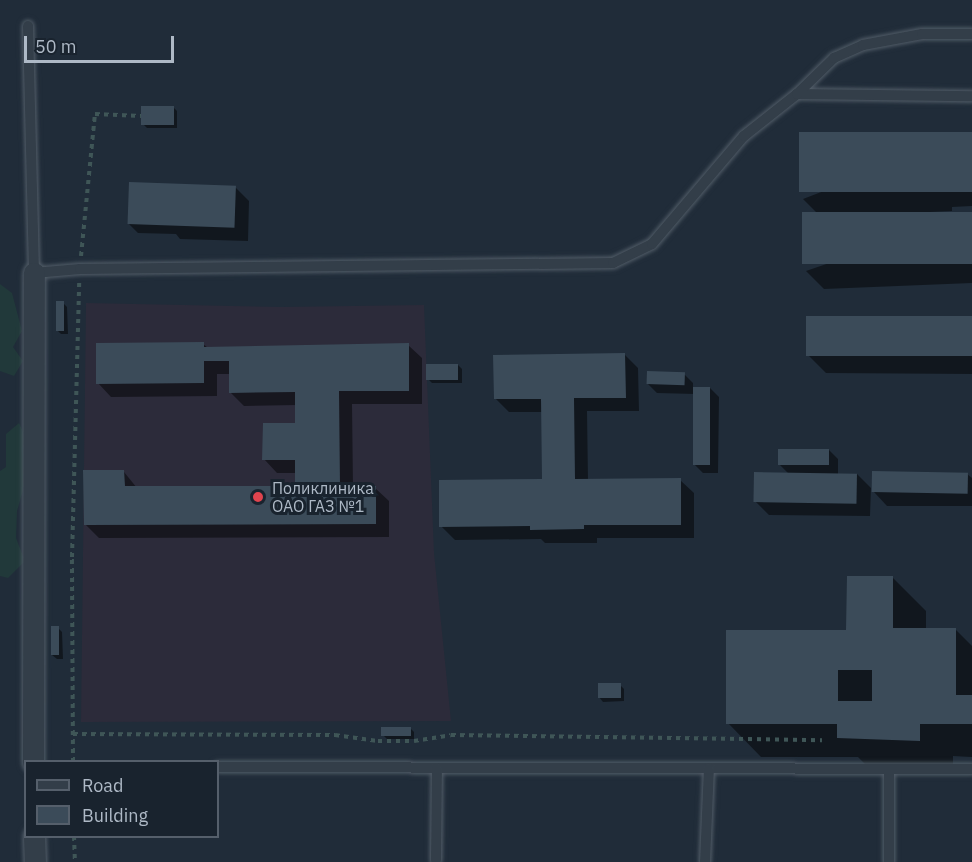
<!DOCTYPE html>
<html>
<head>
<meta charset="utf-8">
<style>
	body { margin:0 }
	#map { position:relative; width:972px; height:862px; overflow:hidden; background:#202c39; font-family:"IBM Plex Sans",sans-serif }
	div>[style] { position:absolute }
	.medical>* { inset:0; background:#2c2b3a }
	.green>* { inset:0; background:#21393a }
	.shadow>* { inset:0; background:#0007 }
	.building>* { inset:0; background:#3b4b59; transform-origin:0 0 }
	.path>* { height:4px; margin-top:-2px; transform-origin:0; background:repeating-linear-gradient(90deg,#3f5657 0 4.5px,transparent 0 9px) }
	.roads { filter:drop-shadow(0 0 2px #515c67) drop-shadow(0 0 2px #515c67) }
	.lane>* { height:10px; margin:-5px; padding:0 5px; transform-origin:5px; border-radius:5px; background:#333e49 }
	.street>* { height:21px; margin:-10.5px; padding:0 10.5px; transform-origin:10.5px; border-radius:10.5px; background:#333e49 }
	.dots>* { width:16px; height:16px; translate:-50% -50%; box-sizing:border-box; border:3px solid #19232e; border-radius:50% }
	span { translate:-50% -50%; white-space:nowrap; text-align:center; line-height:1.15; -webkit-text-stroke:6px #19232e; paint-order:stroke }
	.poi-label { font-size:16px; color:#aeb9c6 }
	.left { translate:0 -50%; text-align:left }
	.legend { position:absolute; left:24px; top:760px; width:195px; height:78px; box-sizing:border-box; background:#19232e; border:2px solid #555f6b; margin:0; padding:8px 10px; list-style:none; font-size:18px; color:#aeb9c6 }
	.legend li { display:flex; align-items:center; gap:12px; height:30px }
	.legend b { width:30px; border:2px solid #555f6b }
	.scale { position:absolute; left:24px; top:36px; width:150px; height:27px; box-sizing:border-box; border:3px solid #aeb9c6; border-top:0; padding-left:8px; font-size:18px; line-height:21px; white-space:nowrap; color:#aeb9c6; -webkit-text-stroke:4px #19232e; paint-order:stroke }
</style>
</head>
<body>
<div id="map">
	<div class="medical">
		<i style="clip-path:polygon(86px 303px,282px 307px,424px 305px,434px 553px,451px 721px,81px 722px)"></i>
	</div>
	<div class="green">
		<i style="clip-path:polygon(0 284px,12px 293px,22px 331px,13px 347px,23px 361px,14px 376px,0 371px)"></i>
		<i style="clip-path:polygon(19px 423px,28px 442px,25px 484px,17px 511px,16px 538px,25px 561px,8px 578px,0 576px,0 471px,6px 467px,6px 434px)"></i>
	</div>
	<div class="shadow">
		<i style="clip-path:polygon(173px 107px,177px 111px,177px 128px,147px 128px,143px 124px)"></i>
		<i style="clip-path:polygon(972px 134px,972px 206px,952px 207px,952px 211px,821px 217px,803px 199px)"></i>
		<i style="clip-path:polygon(236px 188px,249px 201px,248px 241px,180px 239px,176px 234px,138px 233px,129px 224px)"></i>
		<i style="clip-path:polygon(972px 214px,972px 283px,824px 289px,806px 271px)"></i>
		<i style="clip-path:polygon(63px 303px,67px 307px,68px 334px,61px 334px,57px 330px)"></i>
		<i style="clip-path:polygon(972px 318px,972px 374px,826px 373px,808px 355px)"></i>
		<i style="clip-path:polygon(203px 344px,208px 348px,408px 345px,422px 358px,422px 404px,352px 404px,353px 488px,375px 488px,389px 501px,389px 537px,99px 538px,85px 524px,124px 472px,137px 488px,296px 488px,296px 473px,277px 473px,264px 459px,297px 425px,297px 405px,244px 406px,231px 393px,230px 374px,217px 374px,217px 396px,111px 397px,98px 383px)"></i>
		<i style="clip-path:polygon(625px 355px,638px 368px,639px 411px,587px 411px,588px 480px,680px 480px,694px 493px,694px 538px,597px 538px,597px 543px,545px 543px,541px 539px,455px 540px,441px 526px,544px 481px,543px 412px,509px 412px,495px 398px)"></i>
		<i style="clip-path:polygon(458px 365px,462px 369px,462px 383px,432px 383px,428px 379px)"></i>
		<i style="clip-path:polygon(684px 374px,693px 383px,693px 388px,710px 388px,719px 397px,718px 473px,703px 473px,694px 464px,695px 394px,657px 393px,648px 384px)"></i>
		<i style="clip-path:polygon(829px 450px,838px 459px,838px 474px,857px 474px,871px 488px,870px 516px,769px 515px,755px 501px,789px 474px,780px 465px)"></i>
		<i style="clip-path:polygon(967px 474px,972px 478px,972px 506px,887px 506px,874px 492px)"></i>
		<i style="clip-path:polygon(892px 577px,926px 611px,926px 630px,956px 630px,972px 646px,972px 757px,953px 756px,953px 774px,872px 771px,858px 757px,761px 757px,728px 723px,848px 632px)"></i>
		<i style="clip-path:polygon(58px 628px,62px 632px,63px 659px,57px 659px,52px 655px)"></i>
		<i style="clip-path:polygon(620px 685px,624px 689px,624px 701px,603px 702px,599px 697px)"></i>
		<i style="clip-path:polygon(410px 728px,414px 732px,414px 739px,387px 739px,383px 735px)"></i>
	</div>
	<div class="building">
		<i style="left:141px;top:106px;width:33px;height:19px"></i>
		<i style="left:972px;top:132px;width:60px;height:173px;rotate:90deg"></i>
		<i style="left:129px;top:182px;width:107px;height:42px;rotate:2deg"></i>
		<i style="left:972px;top:212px;width:52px;height:170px;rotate:90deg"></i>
		<i style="left:56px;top:301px;width:8px;height:30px"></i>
		<i style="left:806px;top:316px;width:166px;height:40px"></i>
		<i style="clip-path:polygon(204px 342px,204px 347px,409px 343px,409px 391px,339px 391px,340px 486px,376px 486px,376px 524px,84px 525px,83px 470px,124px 470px,125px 486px,295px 486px,295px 460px,262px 460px,263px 423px,295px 423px,295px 392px,229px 393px,229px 361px,204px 361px,204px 383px,96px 384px,96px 343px)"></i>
		<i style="clip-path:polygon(625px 353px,626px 398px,574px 398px,575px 479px,681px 478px,681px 525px,584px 525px,584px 529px,530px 530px,530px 526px,439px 527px,439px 480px,542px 479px,541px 399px,494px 399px,493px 355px)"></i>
		<i style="left:426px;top:364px;width:32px;height:16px"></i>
		<i style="left:647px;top:371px;width:38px;height:13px;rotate:2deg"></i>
		<i style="left:693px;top:387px;width:17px;height:78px"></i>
		<i style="left:778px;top:449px;width:51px;height:16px"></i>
		<i style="left:872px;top:471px;width:96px;height:21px;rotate:1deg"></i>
		<i style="left:754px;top:472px;width:103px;height:30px;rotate:1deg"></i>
		<i style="clip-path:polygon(evenodd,847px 576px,893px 576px,893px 628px,956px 628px,956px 695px,972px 695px,972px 724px,920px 724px,920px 741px,837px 738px,837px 724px,726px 724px,726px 630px,846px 630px,847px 576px,838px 670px,872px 670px,872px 701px,838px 701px,838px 670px)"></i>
		<i style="left:51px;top:626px;width:8px;height:29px"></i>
		<i style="left:598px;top:683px;width:23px;height:15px"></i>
		<i style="left:381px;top:727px;width:30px;height:9px"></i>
	</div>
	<div class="path">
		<i style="left:81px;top:256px;width:143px;rotate:-84.4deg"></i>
		<i style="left:95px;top:114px;width:46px;rotate:2.5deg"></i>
		<i style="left:73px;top:734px;width:262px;rotate:0.2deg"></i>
		<i style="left:335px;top:735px;width:43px;rotate:7.9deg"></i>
		<i style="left:378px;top:741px;width:36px"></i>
		<i style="left:414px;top:741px;width:37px;rotate:-9deg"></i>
		<i style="left:451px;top:735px;width:371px;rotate:0.8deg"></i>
		<i style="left:73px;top:762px;width:205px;rotate:-90.3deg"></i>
		<i style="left:72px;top:557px;width:276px;rotate:-88.5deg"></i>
		<i style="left:74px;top:836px;width:26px;rotate:88deg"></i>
	</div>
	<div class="roads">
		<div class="lane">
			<i style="left:28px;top:26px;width:247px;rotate:88.6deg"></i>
			<i style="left:34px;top:273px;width:46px;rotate:-5deg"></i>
			<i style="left:80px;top:269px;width:533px;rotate:-0.64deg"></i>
			<i style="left:613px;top:263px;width:43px;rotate:-26deg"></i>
			<i style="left:652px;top:244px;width:142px;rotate:-49.6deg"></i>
			<i style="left:744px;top:136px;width:68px;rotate:-38.4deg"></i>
			<i style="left:797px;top:94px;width:175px;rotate:0.7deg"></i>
			<i style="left:797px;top:94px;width:52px;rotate:-44.2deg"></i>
			<i style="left:834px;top:58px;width:32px;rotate:-24deg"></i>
			<i style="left:863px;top:45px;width:60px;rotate:-10.6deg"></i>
			<i style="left:922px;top:34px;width:50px"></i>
			<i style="left:218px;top:767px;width:754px;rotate:0.15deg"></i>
			<i style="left:889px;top:769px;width:93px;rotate:90deg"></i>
			<i style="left:436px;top:860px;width:92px;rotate:-89.4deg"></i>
			<i style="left:705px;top:862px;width:94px;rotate:-87.6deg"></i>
		</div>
		<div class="street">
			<i style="left:33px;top:762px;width:489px;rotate:-89.9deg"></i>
			<i style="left:34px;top:836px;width:26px;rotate:88deg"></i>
		</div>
	</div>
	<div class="dots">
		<i style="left:258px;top:497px;background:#e0444e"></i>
	</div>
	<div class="poi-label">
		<span class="left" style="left:272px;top:497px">Поликлиника<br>ОАО ГАЗ №1</span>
	</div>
	<ul class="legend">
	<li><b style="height:8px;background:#333e49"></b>Road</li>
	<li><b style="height:16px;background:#3b4b59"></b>Building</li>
	</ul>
	<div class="scale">50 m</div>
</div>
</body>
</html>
